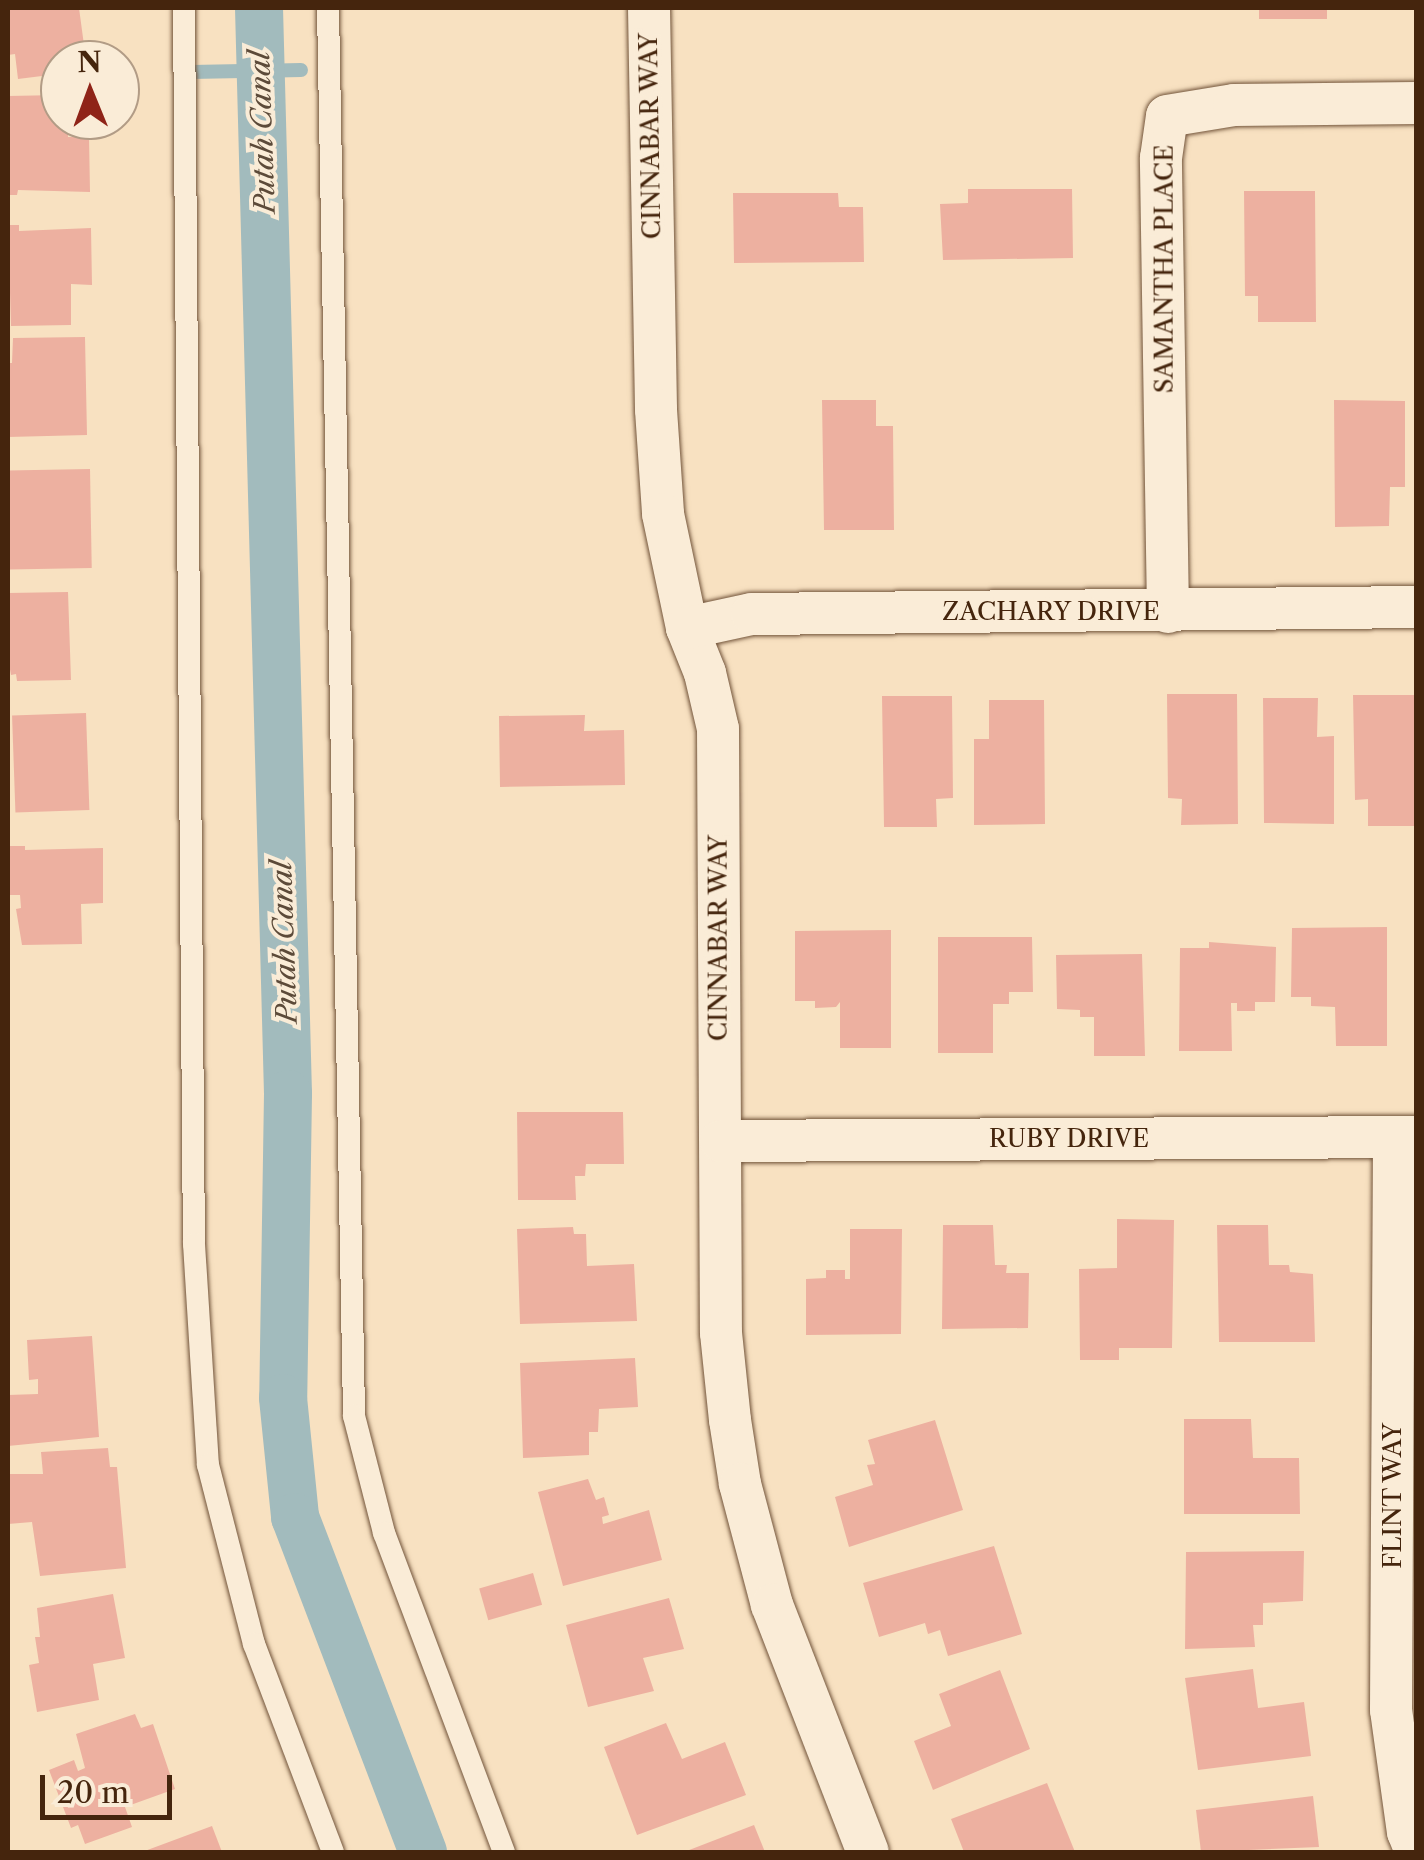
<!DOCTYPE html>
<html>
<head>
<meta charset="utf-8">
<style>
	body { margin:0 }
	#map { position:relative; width:1424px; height:1860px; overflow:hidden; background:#f8e1c1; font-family:"Libre Caslon Text",serif }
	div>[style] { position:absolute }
	.stream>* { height:14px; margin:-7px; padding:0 7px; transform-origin:7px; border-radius:7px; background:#a2bbbd }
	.canal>* { height:48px; margin:-24px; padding:0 24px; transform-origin:24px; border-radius:24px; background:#a2bbbd }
	.building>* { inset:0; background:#edb0a0; transform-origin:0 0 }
	.roads { filter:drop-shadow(0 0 2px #72543a) drop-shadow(0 0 2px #72543a) }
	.lane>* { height:22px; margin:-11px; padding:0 11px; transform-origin:11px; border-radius:11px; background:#faecd7 }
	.street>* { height:42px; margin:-21px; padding:0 21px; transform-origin:21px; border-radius:21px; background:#faecd7 }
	span { translate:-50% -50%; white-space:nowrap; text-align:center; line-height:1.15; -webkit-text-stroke:8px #faecd7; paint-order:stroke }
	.street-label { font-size:25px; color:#45250d }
	.water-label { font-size:28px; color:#5c4a39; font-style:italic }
	.frame { position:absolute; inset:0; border:10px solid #45250d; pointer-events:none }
	.north { position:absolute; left:40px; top:40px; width:100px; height:100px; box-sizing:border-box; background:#faecd7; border:2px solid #b29c86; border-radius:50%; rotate:359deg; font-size:28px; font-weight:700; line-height:40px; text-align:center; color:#45250d }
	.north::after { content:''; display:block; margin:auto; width:35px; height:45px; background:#8f2418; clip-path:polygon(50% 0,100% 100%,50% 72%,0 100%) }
	.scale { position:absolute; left:40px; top:1775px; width:132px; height:45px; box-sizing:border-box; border:5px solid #45250d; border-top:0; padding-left:12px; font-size:30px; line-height:35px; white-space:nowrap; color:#45250d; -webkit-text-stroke:8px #faecd7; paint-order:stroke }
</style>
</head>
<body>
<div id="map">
	<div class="stream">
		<i style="left:191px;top:72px;width:110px;rotate:-1deg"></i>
	</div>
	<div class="canal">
		<i style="left:259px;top:8px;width:1086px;rotate:88.47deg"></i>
		<i style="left:288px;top:1094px;width:304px;rotate:90.9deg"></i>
		<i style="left:283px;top:1398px;width:120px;rotate:84.2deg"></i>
		<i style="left:295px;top:1517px;width:359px;rotate:69.1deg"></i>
	</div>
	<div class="building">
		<i style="clip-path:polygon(8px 8px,79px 8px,86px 60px,60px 60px,60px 67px,49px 68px,50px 75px,18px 79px,15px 54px,8px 55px)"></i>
		<i style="left:1259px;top:8px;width:68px;height:11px"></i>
		<i style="clip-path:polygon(60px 95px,60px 120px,68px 120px,68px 137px,89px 136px,90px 192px,18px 190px,17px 195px,8px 195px,8px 96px)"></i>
		<i style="clip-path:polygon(968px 189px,1072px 189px,1073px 258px,943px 260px,940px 204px,968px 203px)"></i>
		<i style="clip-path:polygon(1244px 191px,1315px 191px,1316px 322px,1258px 322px,1258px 296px,1245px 296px)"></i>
		<i style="clip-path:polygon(733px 193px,838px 193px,839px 207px,863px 207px,864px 262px,734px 263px)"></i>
		<i style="clip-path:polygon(8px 225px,19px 225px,19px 231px,91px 228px,92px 285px,71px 284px,71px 325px,11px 326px)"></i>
		<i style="clip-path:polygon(85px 337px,87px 435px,8px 437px,8px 363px,12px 363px,13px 338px)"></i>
		<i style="clip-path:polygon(822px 400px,876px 400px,876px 426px,893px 426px,894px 530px,824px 530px)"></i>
		<i style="clip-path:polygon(1334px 400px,1405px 401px,1405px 487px,1390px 487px,1389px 526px,1335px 527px)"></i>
		<i style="left:90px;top:469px;width:99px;height:82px;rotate:89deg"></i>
		<i style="clip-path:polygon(68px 592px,71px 680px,17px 681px,16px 674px,11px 675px,8px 658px,8px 593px)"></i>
		<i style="clip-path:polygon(1167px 694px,1237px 694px,1238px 824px,1181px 825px,1182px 799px,1168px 798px)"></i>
		<i style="clip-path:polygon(1353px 695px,1416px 695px,1416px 826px,1368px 826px,1368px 799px,1355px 800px)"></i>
		<i style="clip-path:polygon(882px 696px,952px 696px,953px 798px,936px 799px,937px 827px,884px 827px)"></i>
		<i style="clip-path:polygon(1263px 698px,1318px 698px,1317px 737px,1334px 736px,1334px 824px,1264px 823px)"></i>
		<i style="clip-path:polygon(989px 700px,1044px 700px,1045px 824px,974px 825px,974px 739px,989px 739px)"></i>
		<i style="left:86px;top:713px;width:97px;height:74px;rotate:88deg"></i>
		<i style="clip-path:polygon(585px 715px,584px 731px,624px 730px,625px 785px,500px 787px,499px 716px)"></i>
		<i style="clip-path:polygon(8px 846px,25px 846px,25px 850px,103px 848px,103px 903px,81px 904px,82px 944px,22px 945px,16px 909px,21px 908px,20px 895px,8px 895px)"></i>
		<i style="clip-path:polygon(1387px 927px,1387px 1046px,1336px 1046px,1335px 1007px,1311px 1006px,1311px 997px,1291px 997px,1292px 928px)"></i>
		<i style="clip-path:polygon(891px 930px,891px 1048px,840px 1048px,840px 1002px,836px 1007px,815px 1008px,815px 1001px,795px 1001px,795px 931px)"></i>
		<i style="clip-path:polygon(938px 937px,1032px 937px,1033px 992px,1009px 992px,1009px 1004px,993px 1004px,993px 1053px,938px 1053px)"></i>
		<i style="clip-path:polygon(1209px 942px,1276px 947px,1275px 1002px,1255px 1002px,1255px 1011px,1237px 1011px,1237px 1003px,1231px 1003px,1232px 1051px,1179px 1051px,1180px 948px,1209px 948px)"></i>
		<i style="clip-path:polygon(1142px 954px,1145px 1056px,1094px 1056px,1094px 1017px,1080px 1017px,1080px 1010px,1057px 1009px,1056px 955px)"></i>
		<i style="clip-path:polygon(517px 1112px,623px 1112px,624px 1164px,586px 1164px,585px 1176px,575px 1176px,576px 1200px,518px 1200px)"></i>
		<i style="clip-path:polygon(1117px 1219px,1174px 1220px,1172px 1348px,1119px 1348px,1119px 1360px,1080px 1360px,1079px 1269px,1117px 1268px)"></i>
		<i style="clip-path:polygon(943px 1225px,993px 1225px,995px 1265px,1007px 1265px,1006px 1273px,1029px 1273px,1028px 1328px,942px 1329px)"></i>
		<i style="clip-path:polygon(1217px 1225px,1268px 1225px,1269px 1265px,1289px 1265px,1290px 1272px,1313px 1274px,1315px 1342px,1219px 1342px)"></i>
		<i style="clip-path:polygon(573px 1227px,574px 1234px,586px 1234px,587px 1266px,634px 1264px,637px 1321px,520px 1324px,517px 1229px)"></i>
		<i style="clip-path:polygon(850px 1229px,902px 1229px,901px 1334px,806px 1335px,806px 1279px,826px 1278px,826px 1270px,845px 1270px,845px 1279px,850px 1279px)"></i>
		<i style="clip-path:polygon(92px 1336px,99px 1437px,8px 1446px,8px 1395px,38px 1394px,38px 1379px,29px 1380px,27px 1340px)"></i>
		<i style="clip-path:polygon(635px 1358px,638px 1407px,599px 1409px,598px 1432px,589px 1432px,589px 1455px,523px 1458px,520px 1363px)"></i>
		<i style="clip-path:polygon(1184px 1419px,1251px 1419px,1253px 1458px,1299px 1458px,1300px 1514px,1184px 1514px)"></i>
		<i style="clip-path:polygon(935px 1420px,963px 1510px,849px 1547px,835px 1497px,873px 1485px,867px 1465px,875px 1464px,868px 1440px)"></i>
		<i style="clip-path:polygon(108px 1448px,110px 1467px,117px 1467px,126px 1568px,40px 1576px,32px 1522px,8px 1524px,8px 1474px,43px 1474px,41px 1452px)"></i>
		<i style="clip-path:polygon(588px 1479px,596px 1500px,604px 1497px,609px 1515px,602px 1517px,603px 1524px,649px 1510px,662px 1560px,563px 1586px,538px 1492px)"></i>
		<i style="clip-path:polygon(994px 1546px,1022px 1634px,948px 1656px,940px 1630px,928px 1634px,925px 1623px,879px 1637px,863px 1583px)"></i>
		<i style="clip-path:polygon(1304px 1551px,1303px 1601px,1263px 1603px,1263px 1625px,1253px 1625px,1255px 1647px,1185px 1649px,1186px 1552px)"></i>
		<i style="left:533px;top:1573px;width:33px;height:56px;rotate:74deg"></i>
		<i style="clip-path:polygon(113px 1594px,125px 1658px,93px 1664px,99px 1700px,37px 1712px,29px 1665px,39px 1663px,35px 1637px,40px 1637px,37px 1608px)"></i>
		<i style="clip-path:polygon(669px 1598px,684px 1649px,643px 1658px,654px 1691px,588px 1707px,566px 1625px)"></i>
		<i style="clip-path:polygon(1253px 1669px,1258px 1708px,1304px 1702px,1311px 1756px,1198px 1770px,1185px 1678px)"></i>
		<i style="clip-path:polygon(1000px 1670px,1030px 1749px,933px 1790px,914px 1741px,951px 1726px,939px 1694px)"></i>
		<i style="clip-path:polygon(135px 1714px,141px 1728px,153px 1724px,175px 1789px,125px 1807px,132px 1827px,85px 1844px,78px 1825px,71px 1828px,49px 1770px,74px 1760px,78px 1771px,85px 1768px,76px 1734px)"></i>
		<i style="clip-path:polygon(666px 1723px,682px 1759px,725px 1742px,746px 1795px,637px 1835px,604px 1747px)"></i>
		<i style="clip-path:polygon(1047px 1783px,1075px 1852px,964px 1852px,951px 1819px)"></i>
		<i style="clip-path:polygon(1313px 1796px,1319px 1847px,1201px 1852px,1196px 1810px)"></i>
		<i style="clip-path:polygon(754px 1825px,765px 1852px,684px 1852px)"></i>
		<i style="clip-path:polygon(212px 1826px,222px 1852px,142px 1852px)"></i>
	</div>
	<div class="roads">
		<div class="lane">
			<i style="left:184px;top:8px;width:1236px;rotate:89.54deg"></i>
			<i style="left:194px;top:1244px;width:221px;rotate:86.4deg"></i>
			<i style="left:208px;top:1465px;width:185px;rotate:75.6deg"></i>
			<i style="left:254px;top:1644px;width:222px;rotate:69.2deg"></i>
			<i style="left:328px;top:8px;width:1408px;rotate:88.94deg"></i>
			<i style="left:354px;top:1416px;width:121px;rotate:75.6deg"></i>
			<i style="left:384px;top:1533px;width:341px;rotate:69.4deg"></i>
		</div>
		<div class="street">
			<i style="left:649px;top:8px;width:402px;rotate:89deg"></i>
			<i style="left:656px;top:410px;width:104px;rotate:86.1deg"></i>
			<i style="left:663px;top:514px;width:116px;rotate:78.1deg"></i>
			<i style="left:687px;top:628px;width:48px;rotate:68.2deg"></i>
			<i style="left:705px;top:673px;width:57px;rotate:76.9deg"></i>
			<i style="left:718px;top:729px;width:604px;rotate:89.72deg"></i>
			<i style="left:721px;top:1333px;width:87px;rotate:84.1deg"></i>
			<i style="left:730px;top:1420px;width:65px;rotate:81.1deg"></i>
			<i style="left:740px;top:1484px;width:125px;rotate:75.2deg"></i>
			<i style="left:772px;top:1605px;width:265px;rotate:68.8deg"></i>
			<i style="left:1168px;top:612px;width:454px;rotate:-90.9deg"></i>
			<i style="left:1161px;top:158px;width:42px;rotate:-81.9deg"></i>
			<i style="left:1167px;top:116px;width:68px;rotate:-9.3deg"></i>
			<i style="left:1234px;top:105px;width:182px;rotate:-0.6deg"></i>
			<i style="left:687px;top:628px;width:66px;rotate:-12.2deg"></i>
			<i style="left:752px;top:614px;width:664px;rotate:-0.6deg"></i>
			<i style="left:1394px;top:1137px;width:573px;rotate:90.3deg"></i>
			<i style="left:1391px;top:1710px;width:123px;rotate:82.1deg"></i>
			<i style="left:1408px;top:1832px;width:22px;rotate:68deg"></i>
			<i style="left:721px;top:1141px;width:695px;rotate:-0.33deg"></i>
		</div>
	</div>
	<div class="street-label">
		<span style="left:651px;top:136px;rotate:-91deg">CINNABAR WAY</span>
		<span style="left:1165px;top:269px;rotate:-90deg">SAMANTHA PLACE</span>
		<span style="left:1051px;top:612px">ZACHARY DRIVE</span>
		<span style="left:719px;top:938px;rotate:-90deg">CINNABAR WAY</span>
		<span style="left:1069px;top:1139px">RUBY DRIVE</span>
		<span style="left:1393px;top:1496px;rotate:-90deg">FLINT WAY</span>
	</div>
	<div class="water-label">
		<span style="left:262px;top:132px;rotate:-92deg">Putah Canal</span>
		<span style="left:284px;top:942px;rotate:-92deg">Putah Canal</span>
	</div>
	<div class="frame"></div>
	<div class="north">N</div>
	<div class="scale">20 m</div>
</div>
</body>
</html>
